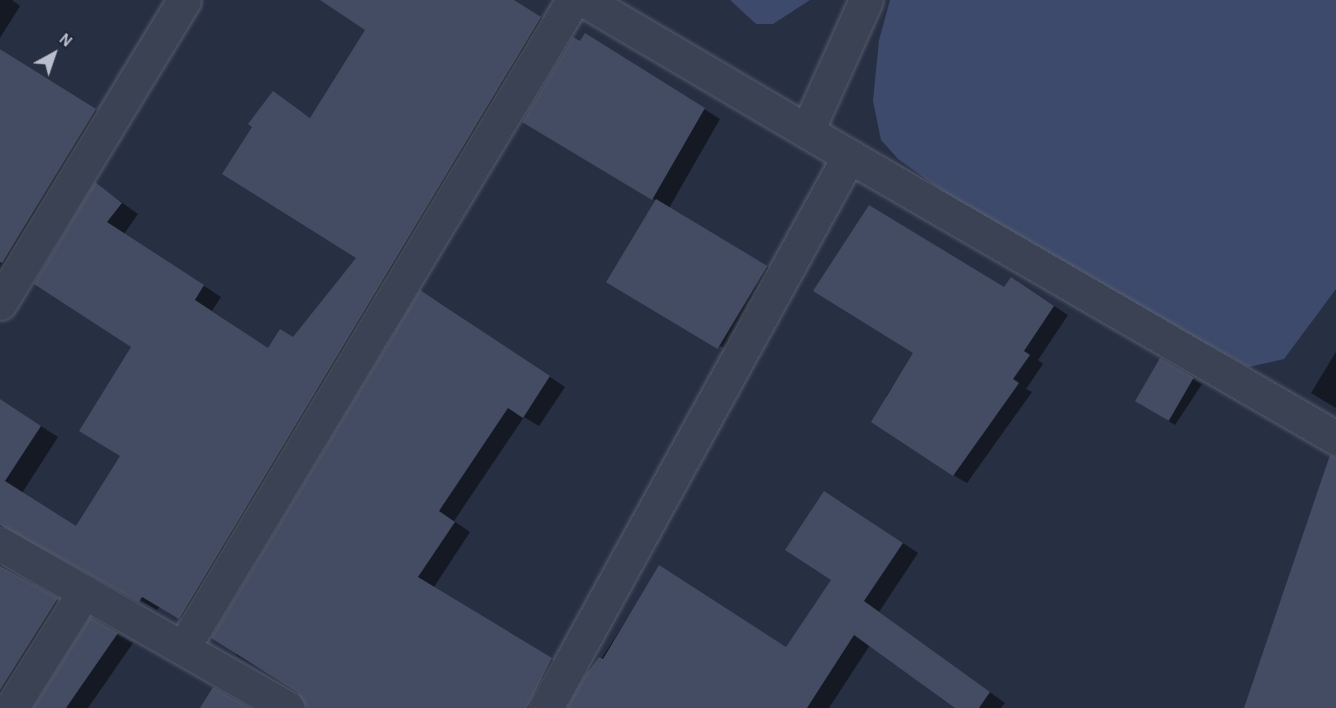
<!DOCTYPE html>
<html>
<head>
<meta charset="utf-8">
<style>
	body { margin:0 }
	#map { position:relative; width:1336px; height:708px; overflow:hidden; background:#272f43; font-family:"Alegreya Sans",sans-serif }
	div>[style] { position:absolute }
	.water>* { inset:0; background:#3d4a6c }
	.shadow>* { inset:0; background:#0007 }
	.building>* { inset:0; background:#444c63; transform-origin:0 0 }
	.roads { filter:drop-shadow(0 0 2px #575d6d) drop-shadow(0 0 2px #575d6d) }
	.minor>* { height:33px; margin:-16.5px; padding:0 16.5px; transform-origin:16.5px; border-radius:16.5px; background:#3b4253 }
	span { translate:-50% -50%; white-space:nowrap; text-align:center; line-height:1.15; -webkit-text-stroke:5px #202738; paint-order:stroke }
	.north { position:absolute; left:24px; top:24px; width:60px; height:60px; -webkit-text-stroke:4px #202738; paint-order:stroke; rotate:40deg; font-size:16px; font-weight:700; line-height:24px; text-align:center; color:#b9becd }
	.north::after { content:''; display:block; margin:auto; width:21px; height:27px; background:#b9becd; clip-path:polygon(50% 0,100% 100%,50% 72%,0 100%) }
</style>
</head>
<body>
<div id="map">
	<div class="water">
		<i style="clip-path:polygon(730px 0,810px 0,773px 24px,756px 24px)"></i>
		<i style="clip-path:polygon(890px 0,1336px 0,1336px 289px,1284px 359px,1249px 367px,1002px 233px,898px 159px,881px 140px,873px 101px,879px 40px)"></i>
	</div>
	<div class="shadow">
		<i style="clip-path:polygon(0 0,12px 0,20px 6px,0 38px)"></i>
		<i style="clip-path:polygon(323px 0,512px 0,558px 28px,197px 628px,161px 606px,157px 610px,29px 537px,9px 537px,1px 546px,2px 566px,75px 610px,0 697px,0 400px,58px 437px,22px 493px,77px 528px,123px 456px,133px 347px,96px 184px,138px 214px,124px 234px,221px 297px,212px 311px,269px 349px,294px 338px,358px 258px,273px 93px,312px 119px,368px 30px)"></i>
		<i style="clip-path:polygon(580px 43px,602px 44px,720px 119px,669px 208px,782px 275px,738px 356px,607px 282px,657px 201px,524px 121px)"></i>
		<i style="clip-path:polygon(0 49px,112px 120px,0 310px)"></i>
		<i style="clip-path:polygon(1025px 287px,1068px 315px,1038px 360px,1043px 364px,1026px 389px,1032px 392px,967px 483px,953px 475px,886px 396px,915px 353px,1005px 289px)"></i>
		<i style="clip-path:polygon(437px 301px,565px 387px,539px 426px,524px 417px,454px 521px,470px 532px,434px 587px,567px 668px,548px 708px,308px 708px,299px 691px,236px 655px)"></i>
		<i style="clip-path:polygon(1336px 352px,1336px 408px,1311px 393px)"></i>
		<i style="clip-path:polygon(1160px 360px,1202px 384px,1175px 425px,1167px 420px)"></i>
		<i style="clip-path:polygon(841px 502px,918px 553px,879px 612px,1005px 703px,1001px 708px,958px 708px,870px 645px,829px 708px,570px 708px,660px 567px,787px 648px,833px 580px)"></i>
		<i style="clip-path:polygon(91px 619px,133px 643px,88px 708px,35px 708px)"></i>
	</div>
	<div class="building">
		<i style="clip-path:polygon(320px 0,514px 0,541px 17px,179px 619px,142px 597px,139px 602px,0 525px,0 399px,41px 426px,5px 481px,76px 526px,120px 456px,79px 431px,131px 347px,34px 284px,95px 182px,122px 203px,107px 222px,204px 285px,195px 300px,268px 348px,280px 329px,293px 337px,356px 258px,222px 174px,252px 127px,248px 124px,273px 91px,310px 118px,365px 30px)"></i>
		<i style="clip-path:polygon(585px 33px,705px 108px,652px 200px,522px 122px,573px 37px,580px 41px)"></i>
		<i style="clip-path:polygon(0 49px,96px 109px,2px 263px,0 262px)"></i>
		<i style="left:656px;top:199px;width:130px;height:97px;rotate:31deg"></i>
		<i style="clip-path:polygon(869px 205px,1004px 287px,1011px 277px,1054px 306px,1024px 351px,1030px 355px,1013px 379px,1019px 383px,953px 476px,871px 422px,913px 353px,813px 291px)"></i>
		<i style="clip-path:polygon(420px 290px,550px 376px,523px 418px,508px 408px,439px 511px,455px 522px,418px 577px,552px 658px,527px 708px,307px 708px,297px 692px,211px 638px)"></i>
		<i style="left:1160px;top:358px;width:39px;height:50px;rotate:30deg"></i>
		<i style="clip-path:polygon(1330px 455px,1336px 457px,1336px 708px,1244px 708px)"></i>
		<i style="clip-path:polygon(824px 491px,903px 543px,864px 601px,990px 692px,979px 708px,955px 708px,854px 635px,807px 708px,567px 708px,584px 677px,599px 657px,603px 659px,659px 565px,786px 647px,831px 580px,785px 550px)"></i>
		<i style="clip-path:polygon(0 566px,58px 598px,0 690px)"></i>
		<i style="clip-path:polygon(90px 617px,118px 633px,66px 708px,33px 708px)"></i>
		<i style="clip-path:polygon(213px 687px,250px 708px,200px 708px)"></i>
	</div>
	<div class="roads">
		<div class="minor">
			<i style="left:584px;top:0;width:308px;rotate:30.5deg"></i>
			<i style="left:807px;top:131px;width:144px;rotate:-65.8deg"></i>
			<i style="left:0;top:303px;width:354px;rotate:-58.7deg"></i>
			<i style="left:0;top:544px;width:331px;rotate:29.7deg"></i>
			<i style="left:183px;top:648px;width:756px;rotate:-58.96deg"></i>
			<i style="left:11px;top:708px;width:137px;rotate:-57.8deg"></i>
			<i style="left:546px;top:708px;width:630px;rotate:-61.24deg"></i>
			<i style="left:849px;top:156px;width:563px;rotate:30.07deg"></i>
		</div>
	</div>
	<div class="north">N</div>
</div>
</body>
</html>
